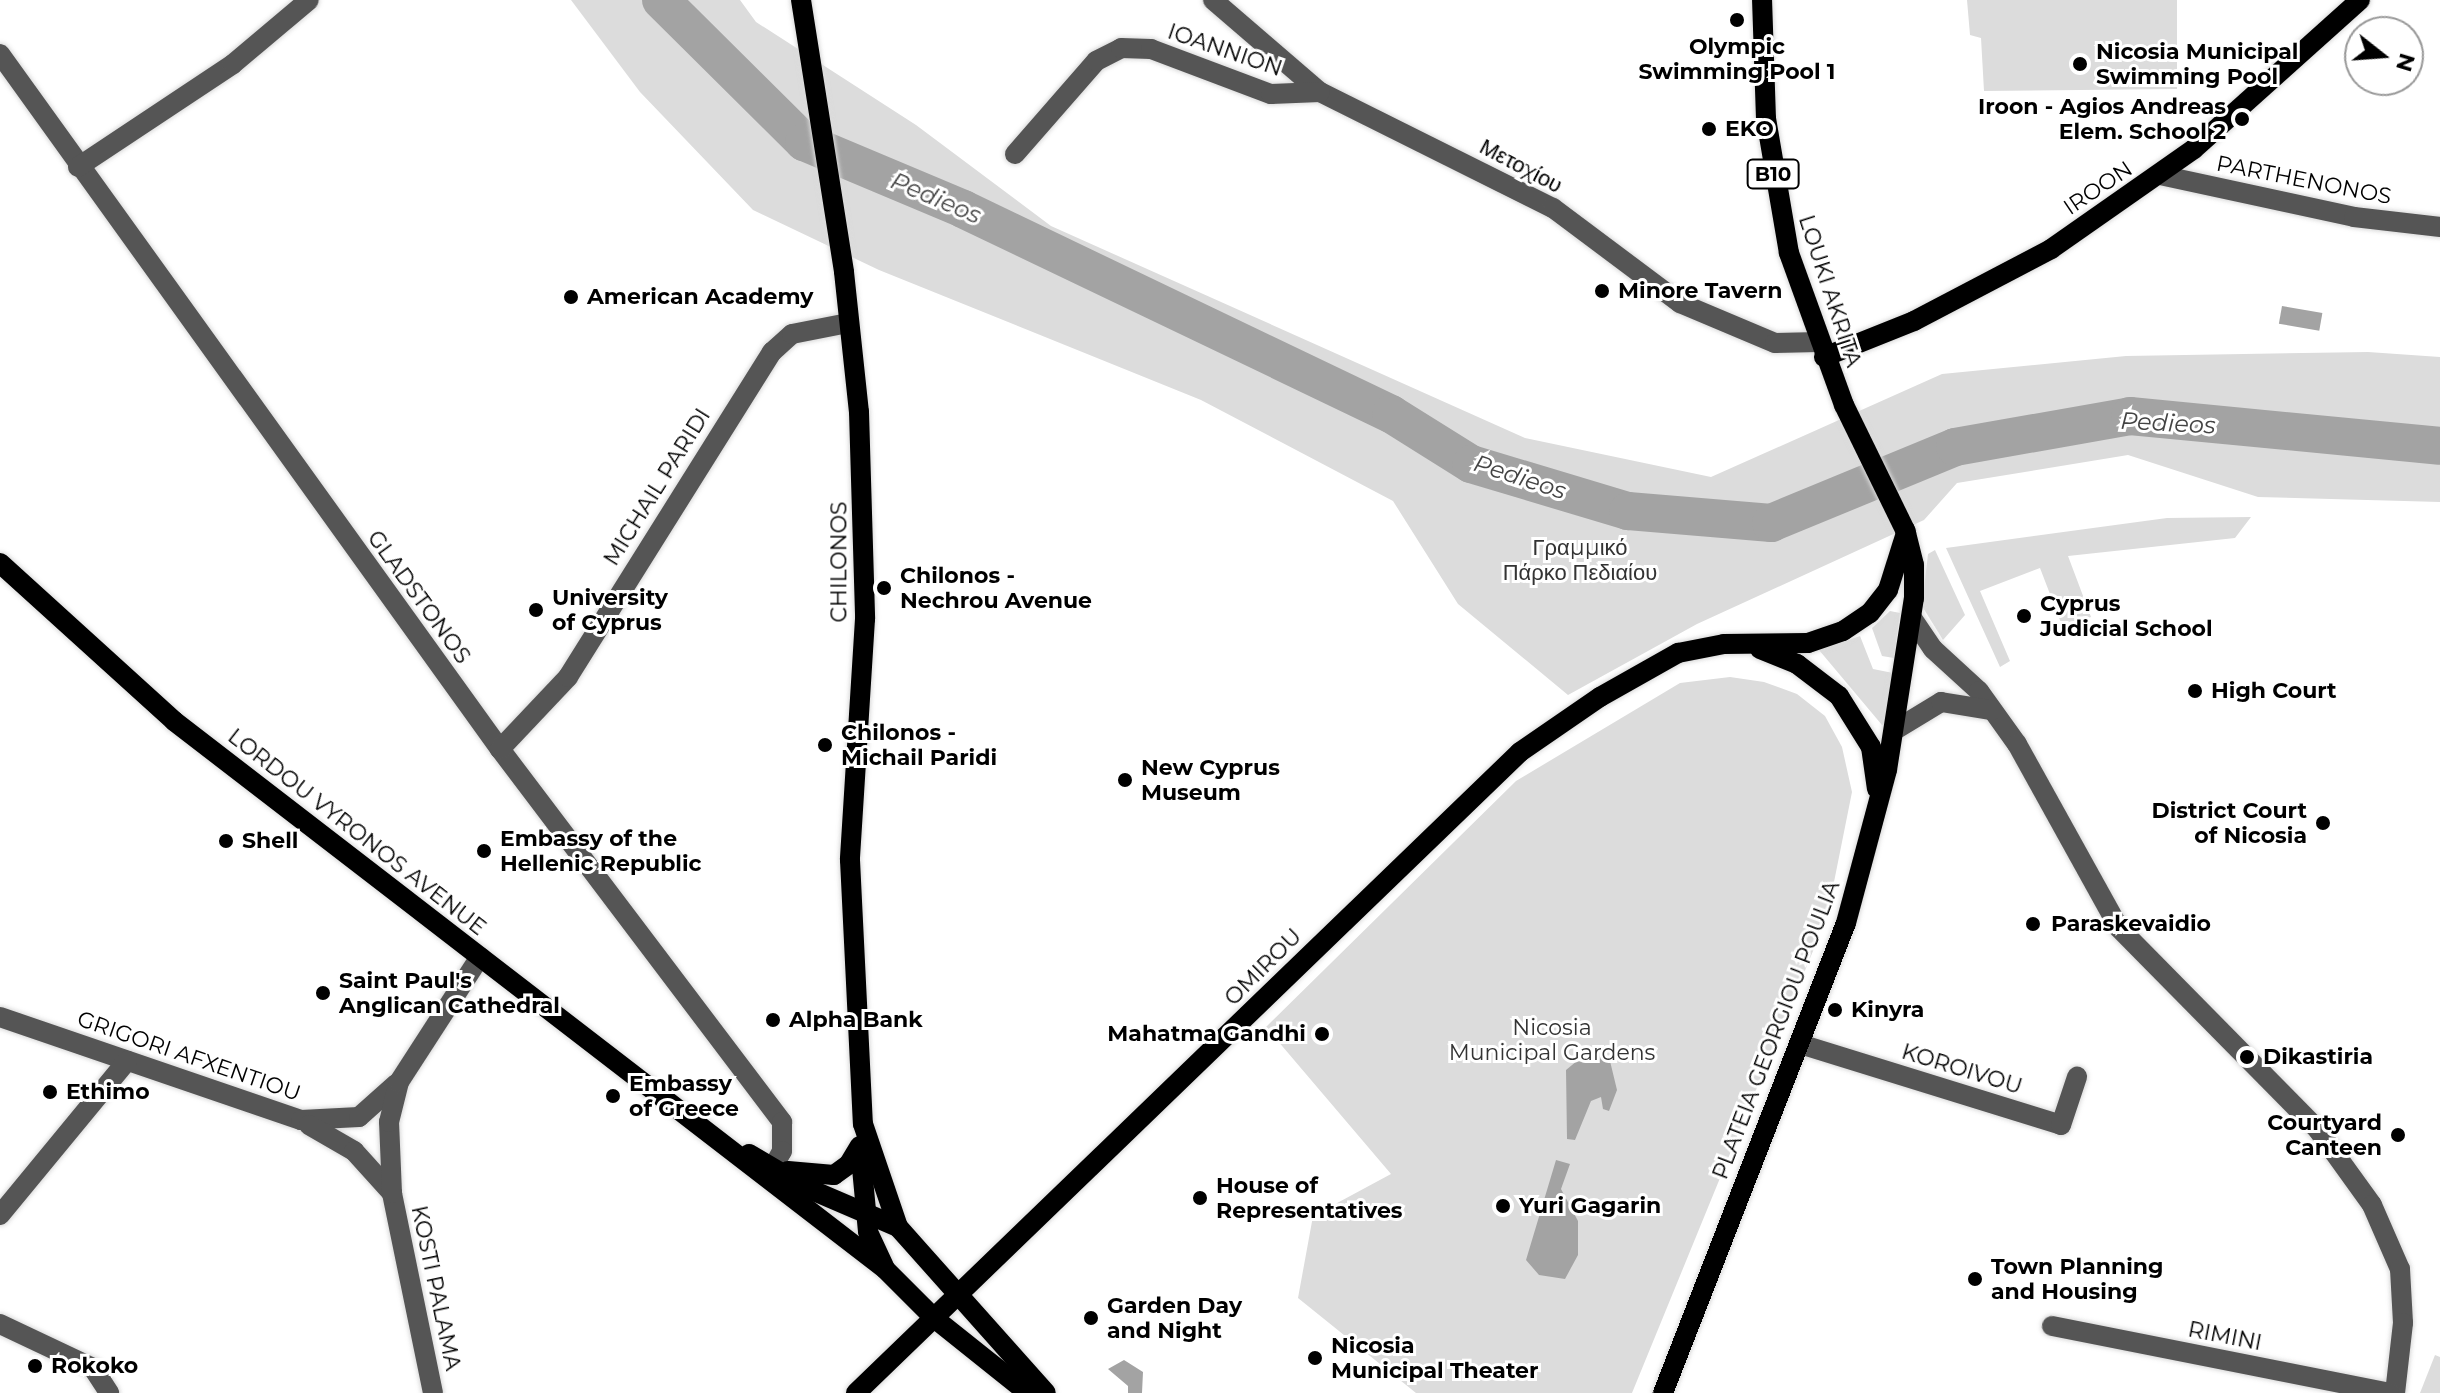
<!DOCTYPE html>
<html>
<head>
<meta charset="utf-8">
<style>
	body { margin:0 }
	#map { position:relative; width:2440px; height:1393px; overflow:hidden; background:#fff; font-family:Montserrat,sans-serif }
	div>[style] { position:absolute }
	.green>* { inset:0; background:#dcdcdc }
	.water>* { inset:0; background:#a3a3a3; transform-origin:0 0 }
	.river>* { height:38px; margin:-19px; padding:0 19px; transform-origin:19px; border-radius:19px; background:#a3a3a3 }
	.roads { filter:drop-shadow(0 0 2px #dbdbdb) drop-shadow(0 0 2px #dbdbdb) }
	.minor>* { height:20px; margin:-10px; padding:0 10px; transform-origin:10px; border-radius:10px; background:#555 }
	.major>* { height:20px; margin:-10px; padding:0 10px; transform-origin:10px; border-radius:10px; background:#000 }
	.dots>* { width:22px; height:22px; translate:-50% -50%; box-sizing:border-box; border:4px solid #fff; border-radius:50% }
	span { translate:-50% -50%; white-space:nowrap; text-align:center; line-height:1.15; -webkit-text-stroke:6px #fff; paint-order:stroke }
	.shield-label span { padding:2px 6px; background:#fff; border:2px solid; border-radius:6px; -webkit-text-stroke-width:0 }
	.shield-label { font-size:20px; color:#000; font-weight:700 }
	.poi-label { font-size:22px; color:#000; font-weight:700 }
	.left { translate:0 -50%; text-align:left }
	.right { translate:-100% -50%; text-align:right }
	.street-label { font-size:22px; color:#000 }
	.park-label { font-size:22px; color:#333 }
	.water-label { font-size:24px; color:#444; font-style:italic }
	.north { position:absolute; left:2344px; top:16px; width:80px; height:80px; box-sizing:border-box; background:#fff; border:2px solid #999; border-radius:50%; rotate:107deg; font-size:22px; font-weight:700; line-height:32px; text-align:center; color:#000 }
	.north::after { content:''; display:block; margin:auto; width:28px; height:36px; background:#000; clip-path:polygon(50% 0,100% 100%,50% 72%,0 100%) }
</style>
</head>
<body>
<div id="map">
	<div class="green">
		<i style="clip-path:polygon(571px 0,740px 0,756px 22px,916px 125px,1051px 226px,1525px 438px,1711px 477px,1942px 374px,2126px 356px,2368px 352px,2440px 357px,2440px 502px,2258px 497px,2128px 455px,1957px 483px,1924px 520px,1697px 624px,1568px 695px,1458px 604px,1393px 501px,1201px 400px,879px 270px,753px 210px,640px 92px)"></i>
		<i style="clip-path:polygon(1967px 0,2177px 0,2177px 89px,1984px 91px,1981px 38px,1970px 35px)"></i>
		<i style="clip-path:polygon(2251px 517px,2235px 538px,2068px 556px,2091px 617px,2063px 628px,2040px 568px,1980px 591px,2010px 661px,2000px 667px,1946px 548px,2167px 518px)"></i>
		<i style="clip-path:polygon(1935px 550px,1965px 615px,1943px 640px,1922px 606px,1928px 554px)"></i>
		<i style="clip-path:polygon(1890px 611px,1900px 613px,1894px 658px,1882px 656px,1872px 628px)"></i>
		<i style="clip-path:polygon(1860px 636px,1873px 669px,1893px 673px,1886px 724px,1882px 725px,1819px 650px)"></i>
		<i style="clip-path:polygon(1730px 677px,1764px 682px,1797px 694px,1825px 716px,1842px 747px,1852px 792px,1832px 892px,1813px 951px,1632px 1393px,1416px 1393px,1298px 1298px,1313px 1216px,1391px 1174px,1266px 1027px,1516px 781px,1680px 683px)"></i>
		<i style="clip-path:polygon(2435px 1355px,2440px 1357px,2440px 1393px,2420px 1393px)"></i>
	</div>
	<div class="water">
		<i style="left:2282px;top:306px;width:41px;height:18px;rotate:10deg"></i>
		<i style="clip-path:polygon(1595px 1046px,1610px 1061px,1617px 1090px,1609px 1111px,1603px 1109px,1601px 1097px,1591px 1101px,1575px 1140px,1567px 1139px,1566px 1070px)"></i>
		<i style="clip-path:polygon(1556px 1160px,1570px 1164px,1561px 1189px,1578px 1221px,1578px 1255px,1565px 1279px,1539px 1275px,1526px 1260px)"></i>
		<i style="clip-path:polygon(1124px 1360px,1143px 1372px,1142px 1393px,1128px 1393px,1128px 1386px,1108px 1369px)"></i>
	</div>
	<div class="river">
		<i style="left:661px;top:0;width:202px;rotate:44.8deg"></i>
		<i style="left:804px;top:142px;width:173px;rotate:22.8deg"></i>
		<i style="left:963px;top:209px;width:475px;rotate:25.6deg"></i>
		<i style="left:1391px;top:414px;width:94px;rotate:32deg"></i>
		<i style="left:1471px;top:464px;width:164px;rotate:16.7deg"></i>
		<i style="left:1628px;top:511px;width:144px;rotate:4.8deg"></i>
		<i style="left:1771px;top:523px;width:199px;rotate:-22.4deg"></i>
		<i style="left:1955px;top:447px;width:178px;rotate:-10deg"></i>
		<i style="left:2130px;top:416px;width:311px;rotate:5.5deg"></i>
	</div>
	<div class="roads">
		<div class="minor">
			<i style="left:1213px;top:0;width:141px;rotate:40.7deg"></i>
			<i style="left:1320px;top:92px;width:260px;rotate:26.5deg"></i>
			<i style="left:1553px;top:208px;width:159px;rotate:36.8deg"></i>
			<i style="left:1680px;top:303px;width:103px;rotate:22.8deg"></i>
			<i style="left:1775px;top:343px;width:44px;rotate:-1.3deg"></i>
			<i style="left:0;top:54px;width:856px;rotate:54.27deg"></i>
			<i style="left:500px;top:749px;width:468px;rotate:52.9deg"></i>
			<i style="left:782px;top:1122px;width:29px;rotate:90deg"></i>
			<i style="left:782px;top:1151px;width:18px;rotate:119deg"></i>
			<i style="left:1015px;top:154px;width:123px;rotate:-48.9deg"></i>
			<i style="left:1096px;top:61px;width:28px;rotate:-27deg"></i>
			<i style="left:1121px;top:48px;width:30px;rotate:2deg"></i>
			<i style="left:1151px;top:49px;width:128px;rotate:20.6deg"></i>
			<i style="left:1271px;top:94px;width:49px;rotate:-2.3deg"></i>
			<i style="left:78px;top:167px;width:186px;rotate:-33.6deg"></i>
			<i style="left:233px;top:64px;width:99px;rotate:-40.1deg"></i>
			<i style="left:2160px;top:175px;width:198px;rotate:12.2deg"></i>
			<i style="left:2354px;top:217px;width:87px;rotate:6.6deg"></i>
			<i style="left:1912px;top:618px;width:37px;rotate:56deg"></i>
			<i style="left:1933px;top:649px;width:62px;rotate:42.4deg"></i>
			<i style="left:1979px;top:691px;width:65px;rotate:54.4deg"></i>
			<i style="left:2017px;top:744px;width:210px;rotate:61deg"></i>
			<i style="left:2119px;top:928px;width:284px;rotate:45.4deg"></i>
			<i style="left:2318px;top:1130px;width:92px;rotate:54.2deg"></i>
			<i style="left:2372px;top:1205px;width:70px;rotate:66.4deg"></i>
			<i style="left:2400px;top:1269px;width:54px;rotate:86.8deg"></i>
			<i style="left:2403px;top:1323px;width:70px;rotate:96.5deg"></i>
			<i style="left:1895px;top:730px;width:54px;rotate:-31.3deg"></i>
			<i style="left:1941px;top:702px;width:51px;rotate:9.1deg"></i>
			<i style="left:500px;top:749px;width:99px;rotate:-46.6deg"></i>
			<i style="left:568px;top:677px;width:384px;rotate:-57.9deg"></i>
			<i style="left:772px;top:352px;width:27px;rotate:-42deg"></i>
			<i style="left:792px;top:334px;width:57px;rotate:-11.1deg"></i>
			<i style="left:0;top:1017px;width:318px;rotate:18.9deg"></i>
			<i style="left:301px;top:1120px;width:58px;rotate:-3deg"></i>
			<i style="left:359px;top:1117px;width:50px;rotate:-41.7deg"></i>
			<i style="left:1800px;top:1044px;width:273px;rotate:17.2deg"></i>
			<i style="left:2061px;top:1125px;width:51px;rotate:-71.6deg"></i>
			<i style="left:309px;top:1125px;width:52px;rotate:30deg"></i>
			<i style="left:354px;top:1151px;width:57px;rotate:47.9deg"></i>
			<i style="left:0;top:1215px;width:200px;rotate:-50.5deg"></i>
			<i style="left:0;top:1324px;width:103px;rotate:25.3deg"></i>
			<i style="left:93px;top:1368px;width:30px;rotate:57deg"></i>
			<i style="left:2052px;top:1326px;width:344px;rotate:11.2deg"></i>
			<i style="left:433px;top:1393px;width:204px;rotate:-101.6deg"></i>
			<i style="left:392px;top:1193px;width:71px;rotate:-92.4deg"></i>
			<i style="left:389px;top:1122px;width:41px;rotate:-76deg"></i>
			<i style="left:399px;top:1082px;width:149px;rotate:-57.1deg"></i>
		</div>
		<div class="major">
			<i style="left:801px;top:0;width:275px;rotate:81deg"></i>
			<i style="left:844px;top:272px;width:141px;rotate:83.9deg"></i>
			<i style="left:859px;top:412px;width:207px;rotate:88.3deg"></i>
			<i style="left:865px;top:619px;width:241px;rotate:93.6deg"></i>
			<i style="left:850px;top:860px;width:264px;rotate:87.2deg"></i>
			<i style="left:863px;top:1124px;width:109px;rotate:71.2deg"></i>
			<i style="left:1824px;top:357px;width:97px;rotate:-21.8deg"></i>
			<i style="left:1914px;top:321px;width:155px;rotate:-27.7deg"></i>
			<i style="left:2051px;top:249px;width:174px;rotate:-35deg"></i>
			<i style="left:2194px;top:149px;width:223px;rotate:-41.9deg"></i>
			<i style="left:0;top:563px;width:235px;rotate:42.2deg"></i>
			<i style="left:174px;top:721px;width:898px;rotate:37.62deg"></i>
			<i style="left:885px;top:1269px;width:69px;rotate:45deg"></i>
			<i style="left:934px;top:1318px;width:120px;rotate:38.6deg"></i>
			<i style="left:1760px;top:649px;width:40px;rotate:22deg"></i>
			<i style="left:1797px;top:664px;width:53px;rotate:37.3deg"></i>
			<i style="left:1839px;top:696px;width:60px;rotate:57.9deg"></i>
			<i style="left:1871px;top:747px;width:42px;rotate:81.9deg"></i>
			<i style="left:860px;top:1147px;width:85px;rotate:84.6deg"></i>
			<i style="left:868px;top:1232px;width:38px;rotate:65deg"></i>
			<i style="left:749px;top:1154px;width:67px;rotate:30.4deg"></i>
			<i style="left:807px;top:1188px;width:99px;rotate:23.2deg"></i>
			<i style="left:898px;top:1227px;width:222px;rotate:48.3deg"></i>
			<i style="left:788px;top:1171px;width:46px;rotate:5deg"></i>
			<i style="left:834px;top:1175px;width:19px;rotate:-36deg"></i>
			<i style="left:849px;top:1164px;width:21px;rotate:-59deg"></i>
			<i style="left:856px;top:1393px;width:923px;rotate:-43.99deg"></i>
			<i style="left:1520px;top:752px;width:97px;rotate:-34.5deg"></i>
			<i style="left:1600px;top:697px;width:90px;rotate:-29.4deg"></i>
			<i style="left:1678px;top:653px;width:47px;rotate:-11.1deg"></i>
			<i style="left:1724px;top:644px;width:84px;rotate:-0.7deg"></i>
			<i style="left:1808px;top:643px;width:37px;rotate:-19deg"></i>
			<i style="left:1843px;top:631px;width:32px;rotate:-34deg"></i>
			<i style="left:1870px;top:613px;width:29px;rotate:-52deg"></i>
			<i style="left:1888px;top:590px;width:60px;rotate:-72.5deg"></i>
			<i style="left:1663px;top:1393px;width:504px;rotate:-68.73deg"></i>
			<i style="left:1846px;top:923px;width:158px;rotate:-75deg"></i>
			<i style="left:1887px;top:770px;width:174px;rotate:-81.1deg"></i>
			<i style="left:1914px;top:598px;width:33px;rotate:-90deg"></i>
			<i style="left:1914px;top:565px;width:36px;rotate:-104deg"></i>
			<i style="left:1905px;top:530px;width:139px;rotate:-116deg"></i>
			<i style="left:1844px;top:405px;width:162px;rotate:-109.9deg"></i>
			<i style="left:1789px;top:253px;width:136px;rotate:-99.7deg"></i>
			<i style="left:1766px;top:119px;width:119px;rotate:-91.9deg"></i>
		</div>
	</div>
	<div class="dots">
		<i style="left:1737px;top:20px;background:#000"></i>
		<i style="left:2080px;top:64px;background:#000"></i>
		<i style="left:2242px;top:119px;background:#000"></i>
		<i style="left:1709px;top:129px;background:#000"></i>
		<i style="left:1602px;top:291px;background:#000"></i>
		<i style="left:571px;top:297px;background:#000"></i>
		<i style="left:884px;top:588px;background:#000"></i>
		<i style="left:536px;top:610px;background:#000"></i>
		<i style="left:2024px;top:616px;background:#000"></i>
		<i style="left:2195px;top:691px;background:#000"></i>
		<i style="left:825px;top:745px;background:#000"></i>
		<i style="left:1125px;top:780px;background:#000"></i>
		<i style="left:2323px;top:823px;background:#000"></i>
		<i style="left:226px;top:841px;background:#000"></i>
		<i style="left:484px;top:851px;background:#000"></i>
		<i style="left:2033px;top:924px;background:#000"></i>
		<i style="left:323px;top:993px;background:#000"></i>
		<i style="left:1835px;top:1010px;background:#000"></i>
		<i style="left:773px;top:1020px;background:#000"></i>
		<i style="left:1322px;top:1034px;background:#000"></i>
		<i style="left:2247px;top:1057px;background:#000"></i>
		<i style="left:50px;top:1092px;background:#000"></i>
		<i style="left:613px;top:1096px;background:#000"></i>
		<i style="left:2398px;top:1135px;background:#000"></i>
		<i style="left:1200px;top:1198px;background:#000"></i>
		<i style="left:1503px;top:1206px;background:#000"></i>
		<i style="left:1975px;top:1279px;background:#000"></i>
		<i style="left:1091px;top:1318px;background:#000"></i>
		<i style="left:1315px;top:1358px;background:#000"></i>
		<i style="left:35px;top:1366px;background:#000"></i>
	</div>
	<div class="shield-label">
		<span style="left:1773px;top:174px">B10</span>
	</div>
	<div class="poi-label">
		<span style="left:1737px;top:59px">Olympic<br>Swimming Pool 1</span>
		<span class="left" style="left:2096px;top:64px">Nicosia Municipal<br>Swimming Pool</span>
		<span class="right" style="left:2226px;top:119px">Iroon - Agios Andreas<br>Elem. School 2</span>
		<span class="left" style="left:1725px;top:129px">EKO</span>
		<span class="left" style="left:1618px;top:291px">Minore Tavern</span>
		<span class="left" style="left:587px;top:297px">American Academy</span>
		<span class="left" style="left:900px;top:588px">Chilonos -<br>Nechrou Avenue</span>
		<span class="left" style="left:552px;top:610px">University<br>of Cyprus</span>
		<span class="left" style="left:2040px;top:616px">Cyprus<br>Judicial School</span>
		<span class="left" style="left:2211px;top:691px">High Court</span>
		<span class="left" style="left:841px;top:745px">Chilonos -<br>Michail Paridi</span>
		<span class="left" style="left:1141px;top:780px">New Cyprus<br>Museum</span>
		<span class="right" style="left:2307px;top:823px">District Court<br>of Nicosia</span>
		<span class="left" style="left:500px;top:851px">Embassy of the<br>Hellenic Republic</span>
		<span class="left" style="left:242px;top:841px">Shell</span>
		<span class="left" style="left:2051px;top:924px">Paraskevaidio</span>
		<span class="left" style="left:339px;top:993px">Saint Paul's<br>Anglican Cathedral</span>
		<span class="left" style="left:1851px;top:1010px">Kinyra</span>
		<span class="left" style="left:789px;top:1020px">Alpha Bank</span>
		<span class="right" style="left:1306px;top:1034px">Mahatma Gandhi</span>
		<span class="left" style="left:2263px;top:1057px">Dikastiria</span>
		<span class="left" style="left:629px;top:1096px">Embassy<br>of Greece</span>
		<span class="left" style="left:66px;top:1092px">Ethimo</span>
		<span class="right" style="left:2382px;top:1135px">Courtyard<br>Canteen</span>
		<span class="left" style="left:1216px;top:1198px">House of<br>Representatives</span>
		<span class="left" style="left:1519px;top:1206px">Yuri Gagarin</span>
		<span class="left" style="left:1991px;top:1279px">Town Planning<br>and Housing</span>
		<span class="left" style="left:1107px;top:1318px">Garden Day<br>and Night</span>
		<span class="left" style="left:1331px;top:1358px">Nicosia<br>Municipal Theater</span>
		<span class="left" style="left:51px;top:1366px">Rokoko</span>
	</div>
	<div class="street-label">
		<span style="left:1225px;top:50px;rotate:19deg">IOANNION</span>
		<span style="left:1521px;top:166px;rotate:28deg">Μετοχίου</span>
		<span style="left:2304px;top:180px;rotate:11deg">PARTHENONOS</span>
		<span style="left:2098px;top:188px;rotate:-34deg">IROON</span>
		<span style="left:1830px;top:291px;rotate:72deg">LOUKI AKRITA</span>
		<span style="left:657px;top:487px;rotate:-58deg">MICHAIL PARIDI</span>
		<span style="left:839px;top:562px;rotate:-90deg">CHILONOS</span>
		<span style="left:419px;top:597px;rotate:54deg">GLADSTONOS</span>
		<span style="left:357px;top:832px;rotate:38deg">LORDOU VYRONOS AVENUE</span>
		<span style="left:1263px;top:967px;rotate:-45deg">OMIROU</span>
		<span style="left:1776px;top:1030px;rotate:-69deg">PLATEIA GEORGIOU POULIA</span>
		<span style="left:189px;top:1056px;rotate:19deg">GRIGORI AFXENTIOU</span>
		<span style="left:1962px;top:1069px;rotate:17deg">KOROIVOU</span>
		<span style="left:436px;top:1288px;rotate:78deg">KOSTI PALAMA</span>
		<span style="left:2225px;top:1336px;rotate:11deg">RIMINI</span>
	</div>
	<div class="park-label">
		<span style="left:1580px;top:560px">Γραμμικό<br>Πάρκο Πεδιαίου</span>
		<span style="left:1552px;top:1040px">Nicosia<br>Municipal Gardens</span>
	</div>
	<div class="water-label">
		<span style="left:936px;top:198px;rotate:23deg">Pedieos</span>
		<span style="left:2168px;top:423px;rotate:3deg">Pedieos</span>
		<span style="left:1520px;top:477px;rotate:18deg">Pedieos</span>
	</div>
	<div class="north">N</div>
</div>
</body>
</html>
